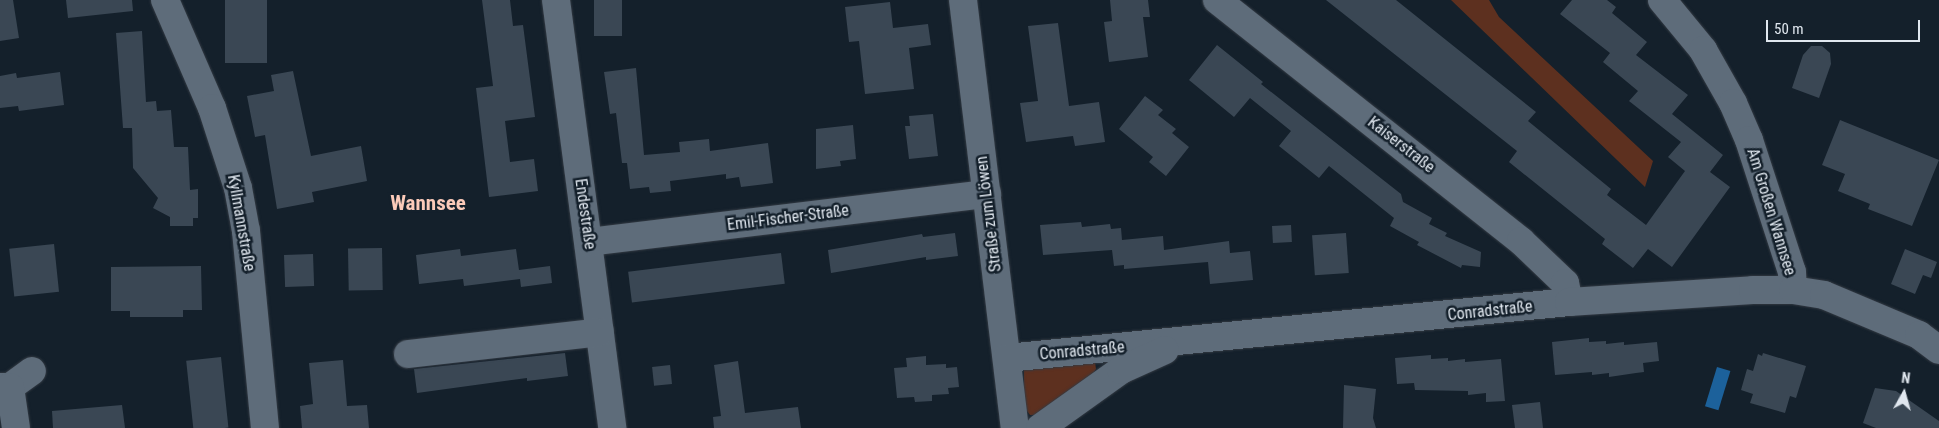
<!DOCTYPE html>
<html>
<head>
<meta charset="utf-8">
<style>
	body { margin:0 }
	#map { position:relative; width:1939px; height:428px; overflow:hidden; background:#14202b; font-family:"Roboto Condensed",sans-serif }
	div>[style] { position:absolute }
	.green>* { inset:0; background:#5d301f }
	.water>* { inset:0; background:#1c619b; transform-origin:0 0 }
	.building>* { inset:0; background:#3a4754; transform-origin:0 0 }
	.roads { filter:drop-shadow(0 0 1px #333a43) drop-shadow(0 0 1px #333a43) }
	.minor>* { height:28px; margin:-14px; padding:0 14px; transform-origin:14px; border-radius:14px; background:#5e6c7a }
	span { translate:-50% -50%; white-space:nowrap; text-align:center; line-height:1.15; -webkit-text-stroke:5px #14202b; paint-order:stroke }
	.street-label { font-size:16px; color:#e0e7ef }
	.district-label { font-size:21px; color:#fbcab9; font-weight:700 }
	.north { position:absolute; left:1879px; top:368px; width:50px; height:50px; -webkit-text-stroke:4px #14202b; paint-order:stroke; rotate:7deg; font-size:14px; font-weight:700; line-height:20px; text-align:center; color:#e0e7ef }
	.north::after { content:''; display:block; margin:auto; width:18px; height:22px; background:#e0e7ef; clip-path:polygon(50% 0,100% 100%,50% 72%,0 100%) }
	.scale { position:absolute; left:1766px; top:20px; width:154px; height:22px; box-sizing:border-box; border:2px solid #e0e7ef; border-top:0; padding-left:6px; font-size:15px; line-height:18px; white-space:nowrap; color:#e0e7ef; -webkit-text-stroke:4px #14202b; paint-order:stroke }
</style>
</head>
<body>
<div id="map">
	<div class="green">
		<i style="clip-path:polygon(1451px 0,1489px 0,1499px 17px,1653px 161px,1645px 187px)"></i>
		<i style="clip-path:polygon(1095px 362px,1096px 369px,1092px 375px,1041px 415px,1030px 415px,1024px 407px,1024px 364px)"></i>
	</div>
	<div class="water">
		<i style="left:1717px;top:367px;width:14px;height:41px;rotate:17deg"></i>
	</div>
	<div class="building">
		<i style="clip-path:polygon(0 0,13px 0,19px 38px,0 41px)"></i>
		<i style="clip-path:polygon(66px 0,132px 0,133px 11px,68px 18px)"></i>
		<i style="left:225px;top:0;width:42px;height:63px"></i>
		<i style="clip-path:polygon(482px 0,510px 0,513px 26px,523px 25px,535px 117px,505px 121px,510px 162px,534px 159px,538px 191px,489px 197px,476px 88px,493px 86px)"></i>
		<i style="left:594px;top:0;width:28px;height:36px"></i>
		<i style="clip-path:polygon(1110px 0,1148px 0,1150px 17px,1143px 17px,1148px 57px,1109px 62px,1104px 22px,1112px 21px)"></i>
		<i style="clip-path:polygon(1326px 0,1396px 0,1536px 112px,1528px 121px,1611px 189px,1607px 195px,1646px 225px,1685px 171px,1668px 157px,1681px 142px,1629px 101px,1638px 91px,1603px 62px,1610px 53px,1560px 14px,1572px 0,1607px 0,1616px 7px,1612px 13px,1647px 42px,1636px 55px,1688px 95px,1672px 114px,1723px 155px,1710px 172px,1730px 187px,1672px 267px,1648px 249px,1633px 268px,1602px 244px,1605px 239px,1509px 162px,1517px 151px)"></i>
		<i style="clip-path:polygon(890px 2px,893px 28px,928px 24px,931px 45px,909px 48px,914px 89px,865px 94px,859px 41px,849px 42px,845px 7px)"></i>
		<i style="clip-path:polygon(1058px 23px,1069px 106px,1099px 102px,1105px 142px,1075px 146px,1073px 136px,1026px 142px,1020px 103px,1038px 101px,1028px 26px)"></i>
		<i style="clip-path:polygon(142px 31px,146px 102px,156px 101px,157px 111px,171px 110px,174px 147px,188px 147px,190px 190px,198px 189px,198px 218px,193px 218px,193px 226px,170px 226px,170px 217px,153px 208px,158px 198px,133px 168px,132px 128px,123px 128px,116px 33px)"></i>
		<i style="clip-path:polygon(1217px 45px,1263px 82px,1261px 84px,1401px 194px,1403px 202px,1432px 218px,1429px 224px,1447px 233px,1445px 236px,1481px 252px,1480px 267px,1462px 265px,1461px 268px,1417px 245px,1419px 242px,1390px 226px,1394px 218px,1329px 166px,1319px 178px,1279px 146px,1291px 131px,1250px 98px,1234px 117px,1189px 80px)"></i>
		<i style="clip-path:polygon(1811px 46px,1822px 46px,1830px 53px,1831px 64px,1819px 98px,1792px 88px,1803px 55px)"></i>
		<i style="clip-path:polygon(636px 68px,644px 155px,680px 152px,679px 142px,709px 139px,710px 151px,768px 143px,773px 183px,741px 187px,739px 177px,726px 179px,726px 174px,670px 181px,671px 191px,650px 193px,649px 187px,630px 189px,627px 163px,622px 163px,616px 113px,610px 114px,604px 72px)"></i>
		<i style="clip-path:polygon(293px 71px,311px 156px,361px 146px,367px 181px,312px 192px,314px 202px,277px 209px,265px 135px,255px 137px,247px 96px,274px 91px,271px 75px)"></i>
		<i style="clip-path:polygon(60px 72px,64px 105px,19px 111px,18px 106px,0 108px,0 76px,16px 73px,17px 78px)"></i>
		<i style="clip-path:polygon(1145px 96px,1163px 110px,1158px 115px,1176px 129px,1172px 133px,1189px 147px,1166px 176px,1149px 162px,1153px 157px,1119px 129px)"></i>
		<i style="clip-path:polygon(933px 114px,938px 156px,909px 159px,905px 126px,910px 126px,909px 116px)"></i>
		<i style="clip-path:polygon(1840px 120px,1939px 160px,1912px 226px,1868px 209px,1870px 204px,1838px 191px,1845px 174px,1822px 165px)"></i>
		<i style="clip-path:polygon(853px 125px,856px 159px,840px 161px,841px 166px,816px 169px,816px 129px)"></i>
		<i style="clip-path:polygon(1081px 222px,1082px 227px,1110px 224px,1111px 229px,1121px 228px,1122px 240px,1163px 236px,1164px 250px,1229px 241px,1230px 253px,1250px 251px,1253px 280px,1210px 284px,1208px 262px,1124px 269px,1124px 265px,1114px 266px,1112px 250px,1043px 255px,1040px 225px)"></i>
		<i style="left:1291px;top:225px;width:17px;height:19px;rotate:87deg"></i>
		<i style="clip-path:polygon(955px 233px,958px 256px,926px 260px,926px 257px,831px 273px,828px 250px,922px 234px,923px 237px)"></i>
		<i style="left:1346px;top:233px;width:40px;height:34px;rotate:86deg"></i>
		<i style="left:54px;top:244px;width:48px;height:45px;rotate:84deg"></i>
		<i style="left:382px;top:248px;width:42px;height:34px;rotate:89deg"></i>
		<i style="clip-path:polygon(460px 249px,461px 256px,516px 249px,519px 270px,550px 266px,552px 283px,521px 287px,520px 279px,464px 286px,463px 279px,419px 284px,416px 255px)"></i>
		<i style="clip-path:polygon(1905px 249px,1937px 262px,1931px 278px,1923px 275px,1915px 294px,1891px 284px)"></i>
		<i style="left:781px;top:253px;width:31px;height:154px;rotate:83deg"></i>
		<i style="left:313px;top:254px;width:32px;height:29px;rotate:88deg"></i>
		<i style="clip-path:polygon(201px 266px,202px 310px,183px 310px,183px 317px,130px 317px,130px 311px,111px 311px,111px 267px)"></i>
		<i style="clip-path:polygon(1589px 338px,1589px 342px,1606px 341px,1606px 344px,1624px 342px,1624px 345px,1657px 342px,1659px 361px,1643px 363px,1644px 372px,1636px 373px,1609px 377px,1609px 373px,1592px 375px,1592px 372px,1555px 375px,1552px 342px)"></i>
		<i style="clip-path:polygon(565px 353px,568px 376px,527px 381px,527px 378px,417px 393px,414px 369px)"></i>
		<i style="clip-path:polygon(1763px 353px,1806px 366px,1796px 398px,1790px 396px,1785px 413px,1750px 403px,1753px 394px,1741px 390px,1747px 369px,1753px 371px,1758px 354px,1762px 356px)"></i>
		<i style="clip-path:polygon(1431px 355px,1431px 359px,1448px 358px,1448px 361px,1465px 359px,1465px 362px,1501px 359px,1505px 401px,1486px 402px,1486px 393px,1468px 395px,1468px 391px,1415px 390px,1414px 383px,1397px 384px,1395px 358px)"></i>
		<i style="clip-path:polygon(926px 356px,926px 365px,946px 364px,946px 368px,957px 367px,959px 387px,948px 388px,949px 394px,932px 395px,932px 401px,915px 402px,914px 397px,897px 398px,894px 368px,907px 367px,906px 358px)"></i>
		<i style="left:221px;top:357px;width:71px;height:35px;rotate:84deg"></i>
		<i style="clip-path:polygon(343px 360px,347px 406px,367px 405px,369px 428px,302px 428px,300px 406px,313px 404px,309px 363px)"></i>
		<i style="clip-path:polygon(738px 361px,745px 413px,798px 407px,801px 428px,714px 428px,713px 417px,721px 416px,714px 365px)"></i>
		<i style="left:670px;top:365px;width:19px;height:18px;rotate:84deg"></i>
		<i style="clip-path:polygon(1344px 385px,1376px 389px,1373px 418px,1376px 428px,1343px 428px)"></i>
		<i style="clip-path:polygon(1875px 388px,1896px 391px,1939px 421px,1939px 428px,1876px 428px,1863px 423px)"></i>
		<i style="clip-path:polygon(1540px 402px,1543px 428px,1515px 428px,1512px 405px)"></i>
		<i style="clip-path:polygon(122px 405px,125px 428px,53px 428px,52px 411px)"></i>
	</div>
	<div class="roads">
		<div class="minor">
			<i style="left:165px;top:0;width:118px;rotate:66.5deg"></i>
			<i style="left:212px;top:108px;width:84px;rotate:72deg"></i>
			<i style="left:238px;top:188px;width:44px;rotate:79.5deg"></i>
			<i style="left:246px;top:231px;width:198px;rotate:84.5deg"></i>
			<i style="left:556px;top:0;width:432px;rotate:82.5deg"></i>
			<i style="left:963px;top:0;width:431px;rotate:83.1deg"></i>
			<i style="left:1217px;top:0;width:388px;rotate:38.4deg"></i>
			<i style="left:1521px;top:241px;width:61px;rotate:43.7deg"></i>
			<i style="left:1565px;top:283px;width:19px;rotate:78deg"></i>
			<i style="left:1662px;top:0;width:65px;rotate:50.6deg"></i>
			<i style="left:1703px;top:50px;width:61px;rotate:60.5deg"></i>
			<i style="left:1733px;top:103px;width:40px;rotate:66.6deg"></i>
			<i style="left:1749px;top:140px;width:139px;rotate:72deg"></i>
			<i style="left:1792px;top:272px;width:18px;rotate:87deg"></i>
			<i style="left:589px;top:242px;width:401px;rotate:-6.9deg"></i>
			<i style="left:408px;top:354px;width:193px;rotate:-6.5deg"></i>
			<i style="left:1007px;top:358px;width:565px;rotate:-5.69deg"></i>
			<i style="left:1569px;top:302px;width:184px;rotate:-3.7deg"></i>
			<i style="left:1753px;top:290px;width:40px"></i>
			<i style="left:1793px;top:290px;width:31px;rotate:9deg"></i>
			<i style="left:1824px;top:295px;width:103px;rotate:22.8deg"></i>
			<i style="left:1919px;top:335px;width:25px;rotate:37deg"></i>
			<i style="left:0;top:387px;width:10px"></i>
			<i style="left:10px;top:387px;width:27px;rotate:-36deg"></i>
			<i style="left:10px;top:387px;width:41px;rotate:81.7deg"></i>
			<i style="left:1040px;top:428px;width:100px;rotate:-35.6deg"></i>
			<i style="left:1121px;top:370px;width:48px;rotate:-24.4deg"></i>
		</div>
	</div>
	<div class="street-label">
		<span style="left:1401px;top:145px;rotate:38deg">Kaiserstraße</span>
		<span style="left:1771px;top:212px;rotate:73deg">Am Großen Wannsee</span>
		<span style="left:585px;top:214px;rotate:82deg">Endestraße</span>
		<span style="left:989px;top:214px;rotate:-97deg">Straße zum Löwen</span>
		<span style="left:788px;top:218px;rotate:-7deg">Emil-Fischer-Straße</span>
		<span style="left:241px;top:223px;rotate:80deg">Kyllmannstraße</span>
		<span style="left:1490px;top:311px;rotate:-6deg">Conradstraße</span>
		<span style="left:1082px;top:351px;rotate:-5deg">Conradstraße</span>
	</div>
	<div class="district-label">
		<span style="left:428px;top:203px">Wannsee</span>
	</div>
	<div class="north">N</div>
	<div class="scale">50 m</div>
</div>
</body>
</html>
